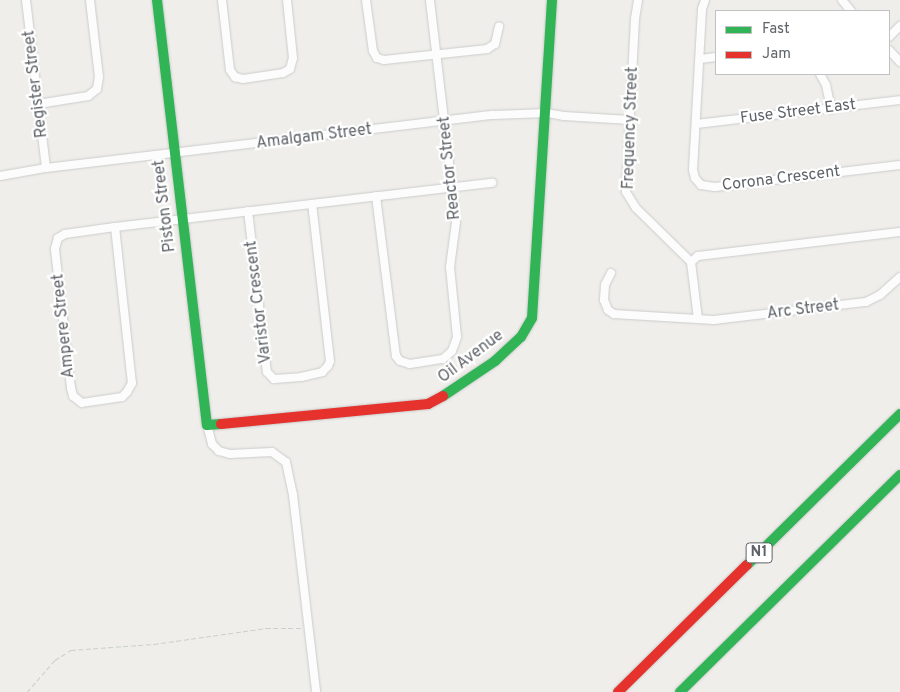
<!DOCTYPE html>
<html>
<head>
<meta charset="utf-8">
<style>
	body { margin:0 }
	#map { position:relative; width:900px; height:692px; overflow:hidden; background:#efeeea; font-family:Overpass,sans-serif }
	div>[style] { position:absolute }
	.path>* { height:1px; margin-top:-0.5px; transform-origin:0; background:repeating-linear-gradient(90deg,#cacfcc 0 5px,transparent 0 7.5px) }
	.roads { filter:drop-shadow(0 0 1px #cbcccc) drop-shadow(0 0 1px #cbcccc) }
	.street>* { height:8px; margin:-4px; padding:0 4px; transform-origin:4px; border-radius:4px; background:#fdfcfc }
	.fast>* { height:10px; margin:-5px; padding:0 5px; transform-origin:5px; border-radius:5px; background:#30b455 }
	.jam>* { height:10px; margin:-5px; padding:0 5px; transform-origin:5px; border-radius:5px; background:#e5322d }
	span { translate:-50% -50%; white-space:nowrap; text-align:center; line-height:1.15; -webkit-text-stroke:4.5px #fff; paint-order:stroke }
	.shield-label span { padding:1px 4px; background:#fff; border:1px solid; border-radius:4px; -webkit-text-stroke-width:0 }
	.shield-label { font-size:15px; color:#5f6368; font-weight:700 }
	.street-label { font-size:16px; color:#5f6368 }
	.legend { position:absolute; left:715px; top:10px; width:175px; height:65px; box-sizing:border-box; background:#fff; border:1px solid #bfc1c3; margin:0; padding:6px 9px; list-style:none; font-size:15px; color:#5f6368 }
	.legend li { display:flex; align-items:center; gap:10px; height:25px }
	.legend b { width:25px; border:1px solid #bfc1c3 }
</style>
</head>
<body>
<div id="map">
	<div class="path">
		<i style="left:27px;top:692px;width:43px;rotate:-48.8deg"></i>
		<i style="left:55px;top:660px;width:19px;rotate:-32deg"></i>
		<i style="left:71px;top:650px;width:83px;rotate:-4.1deg"></i>
		<i style="left:154px;top:644px;width:113px;rotate:-8.1deg"></i>
		<i style="left:266px;top:628px;width:35px"></i>
	</div>
	<div class="roads">
		<div class="street">
			<i style="left:26px;top:0;width:169px;rotate:83.2deg"></i>
			<i style="left:222px;top:0;width:70px;rotate:83.5deg"></i>
			<i style="left:230px;top:70px;width:9px;rotate:54deg"></i>
			<i style="left:235px;top:77px;width:8px;rotate:14deg"></i>
			<i style="left:243px;top:79px;width:40px;rotate:-8.5deg"></i>
			<i style="left:283px;top:73px;width:8px;rotate:-30deg"></i>
			<i style="left:290px;top:69px;width:11px;rotate:-75deg"></i>
			<i style="left:293px;top:58px;width:58px;rotate:-95.9deg"></i>
			<i style="left:366px;top:0;width:51px;rotate:82.2deg"></i>
			<i style="left:373px;top:51px;width:8px;rotate:60deg"></i>
			<i style="left:377px;top:58px;width:7px;rotate:16deg"></i>
			<i style="left:384px;top:60px;width:104px;rotate:-6.1deg"></i>
			<i style="left:487px;top:49px;width:9px;rotate:-32deg"></i>
			<i style="left:495px;top:44px;width:18px;rotate:-77deg"></i>
			<i style="left:638px;top:0;width:19px;rotate:99deg"></i>
			<i style="left:635px;top:19px;width:173px;rotate:93deg"></i>
			<i style="left:626px;top:192px;width:19px;rotate:58deg"></i>
			<i style="left:636px;top:208px;width:77px;rotate:44.5deg"></i>
			<i style="left:691px;top:262px;width:57px;rotate:83deg"></i>
			<i style="left:705px;top:0;width:9px;rotate:108deg"></i>
			<i style="left:702px;top:9px;width:161px;rotate:93.2deg"></i>
			<i style="left:693px;top:170px;width:8px;rotate:76deg"></i>
			<i style="left:695px;top:178px;width:9px;rotate:49deg"></i>
			<i style="left:701px;top:185px;width:14px;rotate:8deg"></i>
			<i style="left:715px;top:187px;width:186px;rotate:-6.8deg"></i>
			<i style="left:842px;top:0;width:14px;rotate:51deg"></i>
			<i style="left:889px;top:37px;width:16px;rotate:-45deg"></i>
			<i style="left:889px;top:50px;width:16px;rotate:47deg"></i>
			<i style="left:700px;top:59px;width:16px;rotate:-7deg"></i>
			<i style="left:820px;top:74px;width:13px;rotate:61deg"></i>
			<i style="left:826px;top:85px;width:25px;rotate:78deg"></i>
			<i style="left:38px;top:104px;width:51px;rotate:-9.1deg"></i>
			<i style="left:88px;top:96px;width:11px;rotate:-38deg"></i>
			<i style="left:97px;top:89px;width:12px;rotate:-81deg"></i>
			<i style="left:99px;top:77px;width:78px;rotate:-96.7deg"></i>
			<i style="left:696px;top:124px;width:205px;rotate:-6.7deg"></i>
			<i style="left:0;top:176px;width:47px;rotate:-9.9deg"></i>
			<i style="left:46px;top:168px;width:450px;rotate:-6.8deg"></i>
			<i style="left:493px;top:115px;width:54px;rotate:-2.1deg"></i>
			<i style="left:547px;top:113px;width:17px;rotate:10deg"></i>
			<i style="left:564px;top:116px;width:66px;rotate:3.5deg"></i>
			<i style="left:376px;top:196px;width:161px;rotate:82.9deg"></i>
			<i style="left:396px;top:356px;width:6px;rotate:51deg"></i>
			<i style="left:400px;top:361px;width:10px;rotate:17deg"></i>
			<i style="left:410px;top:364px;width:33px;rotate:-9deg"></i>
			<i style="left:443px;top:359px;width:12px;rotate:-42deg"></i>
			<i style="left:452px;top:351px;width:15px;rotate:-70deg"></i>
			<i style="left:457px;top:337px;width:70px;rotate:-95.7deg"></i>
			<i style="left:450px;top:267px;width:45px;rotate:-82.4deg"></i>
			<i style="left:456px;top:222px;width:224px;rotate:-96.7deg"></i>
			<i style="left:248px;top:211px;width:162px;rotate:83.3deg"></i>
			<i style="left:267px;top:372px;width:10px;rotate:45deg"></i>
			<i style="left:274px;top:379px;width:27px;rotate:-4deg"></i>
			<i style="left:301px;top:377px;width:22px;rotate:-13deg"></i>
			<i style="left:322px;top:372px;width:8px;rotate:-45deg"></i>
			<i style="left:328px;top:366px;width:5px;rotate:-68deg"></i>
			<i style="left:330px;top:361px;width:158px;rotate:-96.5deg"></i>
			<i style="left:115px;top:227px;width:157px;rotate:83.8deg"></i>
			<i style="left:132px;top:383px;width:10px;rotate:119deg"></i>
			<i style="left:127px;top:392px;width:7px;rotate:135deg"></i>
			<i style="left:122px;top:397px;width:40px;rotate:171.5deg"></i>
			<i style="left:82px;top:403px;width:11px;rotate:-142deg"></i>
			<i style="left:73px;top:396px;width:8px;rotate:-104deg"></i>
			<i style="left:71px;top:388px;width:140px;rotate:-96.6deg"></i>
			<i style="left:55px;top:249px;width:11px;rotate:-75deg"></i>
			<i style="left:58px;top:238px;width:8px;rotate:-30deg"></i>
			<i style="left:65px;top:234px;width:50px;rotate:-8deg"></i>
			<i style="left:115px;top:227px;width:380px;rotate:-6.7deg"></i>
			<i style="left:691px;top:262px;width:9px;rotate:-41deg"></i>
			<i style="left:698px;top:256px;width:203px;rotate:-6.8deg"></i>
			<i style="left:611px;top:273px;width:13px;rotate:117deg"></i>
			<i style="left:605px;top:285px;width:15px;rotate:94deg"></i>
			<i style="left:604px;top:300px;width:11px;rotate:68deg"></i>
			<i style="left:608px;top:310px;width:7px;rotate:34deg"></i>
			<i style="left:614px;top:314px;width:100px;rotate:3.4deg"></i>
			<i style="left:714px;top:320px;width:153px;rotate:-6.8deg"></i>
			<i style="left:866px;top:302px;width:16px;rotate:-27deg"></i>
			<i style="left:880px;top:295px;width:27px;rotate:-42deg"></i>
			<i style="left:207px;top:425px;width:20px;rotate:75deg"></i>
			<i style="left:212px;top:444px;width:10px;rotate:45deg"></i>
			<i style="left:219px;top:451px;width:11px;rotate:15deg"></i>
			<i style="left:230px;top:454px;width:42px;rotate:-2.7deg"></i>
			<i style="left:272px;top:452px;width:17px;rotate:36deg"></i>
			<i style="left:286px;top:462px;width:34px;rotate:78deg"></i>
			<i style="left:293px;top:495px;width:198px;rotate:83.3deg"></i>
		</div>
		<div class="fast">
			<i style="left:157px;top:0;width:428px;rotate:83.3deg"></i>
			<i style="left:207px;top:425px;width:14px;rotate:-4deg"></i>
			<i style="left:443px;top:396px;width:63px;rotate:-33.9deg"></i>
			<i style="left:495px;top:361px;width:35px;rotate:-43deg"></i>
			<i style="left:521px;top:337px;width:22px;rotate:-60deg"></i>
			<i style="left:532px;top:318px;width:319px;rotate:-86.4deg"></i>
			<i style="left:747px;top:565px;width:215px;rotate:-44.6deg"></i>
			<i style="left:680px;top:692px;width:309px;rotate:-44.6deg"></i>
		</div>
		<div class="jam">
			<i style="left:221px;top:424px;width:208px;rotate:-5.5deg"></i>
			<i style="left:428px;top:404px;width:17px;rotate:-28deg"></i>
			<i style="left:618px;top:692px;width:181px;rotate:-44.6deg"></i>
		</div>
	</div>
	<div class="shield-label">
		<span style="left:759px;top:553px">N1</span>
	</div>
	<div class="street-label">
		<span style="left:36px;top:84px;rotate:-97deg">Register Street</span>
		<span style="left:798px;top:112px;rotate:-7deg">Fuse Street East</span>
		<span style="left:631px;top:128px;rotate:-88deg">Frequency Street</span>
		<span style="left:314px;top:137px;rotate:-7deg">Amalgam Street</span>
		<span style="left:450px;top:168px;rotate:-96deg">Reactor Street</span>
		<span style="left:781px;top:179px;rotate:-7deg">Corona Crescent</span>
		<span style="left:165px;top:206px;rotate:-97deg">Piston Street</span>
		<span style="left:259px;top:302px;rotate:-97deg">Varistor Crescent</span>
		<span style="left:803px;top:310px;rotate:-7deg">Arc Street</span>
		<span style="left:64px;top:326px;rotate:-96deg">Ampere Street</span>
		<span style="left:471px;top:357px;rotate:-37deg">Oil Avenue</span>
	</div>
	<ul class="legend">
	<li><b style="height:6px;background:#30b455"></b>Fast</li>
	<li><b style="height:6px;background:#e5322d"></b>Jam</li>
	</ul>
</div>
</body>
</html>
